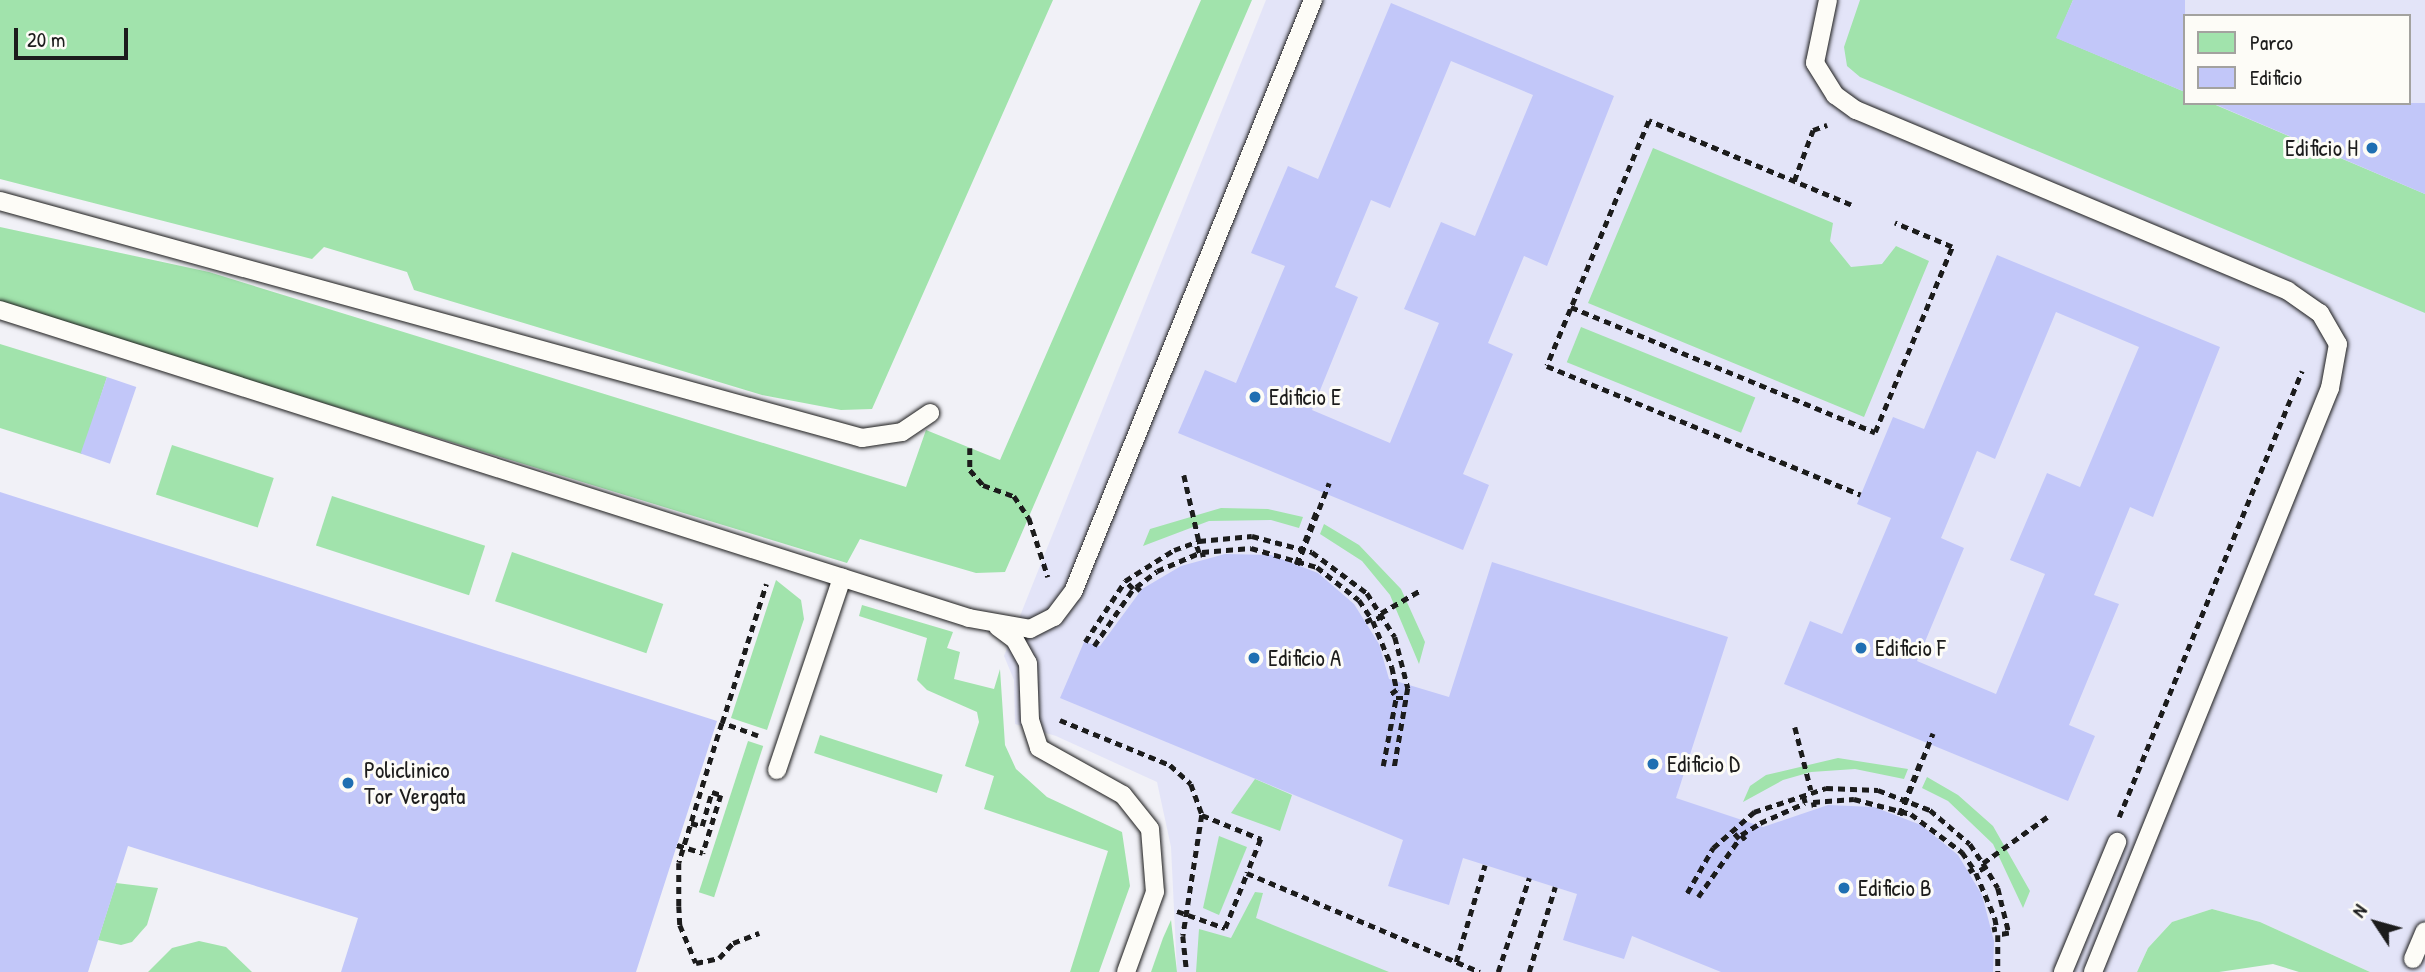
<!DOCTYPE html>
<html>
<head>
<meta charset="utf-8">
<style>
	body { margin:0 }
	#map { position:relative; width:2425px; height:972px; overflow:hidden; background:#f1f1f7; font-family:"Patrick Hand",sans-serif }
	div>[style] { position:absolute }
	.built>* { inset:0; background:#e3e4f8 }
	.green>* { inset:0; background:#a1e3ac; transform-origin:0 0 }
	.building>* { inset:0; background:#c2c7f9; transform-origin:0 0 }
	.path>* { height:4.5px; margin-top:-2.25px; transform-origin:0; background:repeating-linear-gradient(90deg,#1c1c1c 0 7px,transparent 0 12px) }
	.roads { filter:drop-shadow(0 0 2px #1c1c1c) drop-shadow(0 0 2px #1c1c1c) }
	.lane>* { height:18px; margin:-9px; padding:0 9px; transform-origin:9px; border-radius:9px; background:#fdfcf7 }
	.path-bridge>* { height:4.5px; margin-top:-2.25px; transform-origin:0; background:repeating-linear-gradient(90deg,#1c1c1c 0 7px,transparent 0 12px) }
	.dots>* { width:19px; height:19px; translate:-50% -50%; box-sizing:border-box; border:4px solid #fdfcf7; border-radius:50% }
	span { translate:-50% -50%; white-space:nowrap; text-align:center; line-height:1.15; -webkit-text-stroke:6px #fdfcf7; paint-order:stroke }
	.poi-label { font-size:23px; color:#1c1c1c }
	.right { translate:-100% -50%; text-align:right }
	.left { translate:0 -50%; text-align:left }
	.legend { position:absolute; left:2183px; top:14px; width:228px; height:91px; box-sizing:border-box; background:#fdfcf7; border:2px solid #a3a29f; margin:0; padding:9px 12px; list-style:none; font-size:21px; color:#1c1c1c }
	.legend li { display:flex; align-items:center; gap:14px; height:35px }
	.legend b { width:35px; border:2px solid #a3a29f }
	.north { position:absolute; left:2341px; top:888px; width:70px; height:70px; -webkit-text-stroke:5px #fdfcf7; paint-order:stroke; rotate:306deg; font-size:19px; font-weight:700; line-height:28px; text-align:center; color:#1c1c1c }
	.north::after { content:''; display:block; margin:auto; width:24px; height:32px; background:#1c1c1c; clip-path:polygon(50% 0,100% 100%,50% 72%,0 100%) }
	.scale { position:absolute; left:14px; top:28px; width:114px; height:32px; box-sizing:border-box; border:4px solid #1c1c1c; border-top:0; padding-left:9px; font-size:21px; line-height:24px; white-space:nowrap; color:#1c1c1c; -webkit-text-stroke:5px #fdfcf7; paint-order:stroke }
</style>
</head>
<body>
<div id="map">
	<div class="built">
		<i style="clip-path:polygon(evenodd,1266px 0,2425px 0,2425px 972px,2370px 972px,2260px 922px,2212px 909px,2172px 922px,2148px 948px,2137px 972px,1177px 972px,1171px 847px,1157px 782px,1056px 736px,1015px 724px,1014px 680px,1004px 656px,1266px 0,2185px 16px,2409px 16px,2409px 103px,2185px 103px,2185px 16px)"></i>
	</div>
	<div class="green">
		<i style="clip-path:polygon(0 0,1053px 0,872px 409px,841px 410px,762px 395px,414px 290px,407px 272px,324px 247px,312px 259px,0 179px)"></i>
		<i style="clip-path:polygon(1201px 0,1252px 0,1005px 572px,976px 573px,860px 539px,847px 563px,0 304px,0 227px,209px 272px,906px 487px,926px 430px,1000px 460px)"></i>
		<i style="clip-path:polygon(1860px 0,2073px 0,2057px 38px,2185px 92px,2185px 103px,2211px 103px,2425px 194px,2425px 313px,1860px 77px,1847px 66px,1844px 47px)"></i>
		<i style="clip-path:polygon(1653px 148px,1833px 223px,1830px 241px,1851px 267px,1882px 264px,1896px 246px,1929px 261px,1864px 417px,1588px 303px)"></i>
		<i style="left:1581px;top:327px;width:188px;height:38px;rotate:22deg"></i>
		<i style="clip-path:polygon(0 344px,107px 377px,82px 454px,0 428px)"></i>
		<i style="left:172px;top:445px;width:107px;height:52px;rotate:18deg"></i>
		<i style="left:332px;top:496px;width:161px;height:52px;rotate:18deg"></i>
		<i style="clip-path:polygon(1221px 508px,1268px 509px,1303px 517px,1299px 528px,1271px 520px,1209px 521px,1143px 546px,1150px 529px)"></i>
		<i style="clip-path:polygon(1324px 524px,1359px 545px,1401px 589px,1425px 642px,1419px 664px,1390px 595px,1362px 561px,1320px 534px)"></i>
		<i style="left:512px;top:552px;width:160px;height:52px;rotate:19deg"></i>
		<i style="clip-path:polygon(776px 580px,801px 600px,804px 619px,767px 730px,731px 718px)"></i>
		<i style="clip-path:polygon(862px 605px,953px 632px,947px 648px,960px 652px,954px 679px,994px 689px,1000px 669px,1005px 745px,1016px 769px,1047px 797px,1122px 832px,1130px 886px,1099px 972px,1070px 972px,1108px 851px,984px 809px,994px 776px,965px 766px,979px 722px,977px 712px,927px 690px,917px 680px,927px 638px,859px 616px)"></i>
		<i style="left:820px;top:735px;width:129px;height:19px;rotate:18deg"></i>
		<i style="left:748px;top:741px;width:16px;height:159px;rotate:18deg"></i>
		<i style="clip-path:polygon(1838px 758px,1908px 769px,1904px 779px,1855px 769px,1811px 772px,1783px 780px,1743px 802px,1750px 786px,1766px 775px)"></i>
		<i style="clip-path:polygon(1927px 777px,1958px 795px,1993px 826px,2030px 891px,2023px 908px,1993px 844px,1948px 801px,1922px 788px)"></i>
		<i style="clip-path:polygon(1255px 779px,1292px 795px,1280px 831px,1231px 813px)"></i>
		<i style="clip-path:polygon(1219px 836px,1247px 847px,1219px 915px,1203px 908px)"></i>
		<i style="clip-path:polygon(116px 883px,158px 888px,147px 925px,132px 942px,121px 945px,98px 940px)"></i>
		<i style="clip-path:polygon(1255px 892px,1263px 893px,1256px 918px,1389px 972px,1196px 972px,1199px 929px,1231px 938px)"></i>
		<i style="clip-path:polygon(2212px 909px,2260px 922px,2370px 972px,2299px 972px,2273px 964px,2219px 972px,2137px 972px,2148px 948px,2172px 922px)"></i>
		<i style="clip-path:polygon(1171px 920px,1177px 972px,1151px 972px,1163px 938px)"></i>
		<i style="clip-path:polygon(199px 941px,226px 947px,252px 972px,148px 972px,172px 948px)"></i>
	</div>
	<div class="building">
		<i style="clip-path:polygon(2073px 0,2185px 0,2185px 92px,2056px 38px)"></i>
		<i style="clip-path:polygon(evenodd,1391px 3px,1614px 96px,1547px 266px,1524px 256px,1488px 343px,1513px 354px,1463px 474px,1489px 485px,1463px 550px,1178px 433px,1205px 370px,1236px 383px,1285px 266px,1251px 253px,1288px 166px,1318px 179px,1391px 3px,1451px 61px,1533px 95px,1475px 236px,1441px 222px,1404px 309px,1439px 323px,1390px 443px,1312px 410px,1358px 297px,1335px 287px,1371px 200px,1390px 208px,1451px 61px)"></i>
		<i style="clip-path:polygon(2212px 103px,2425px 103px,2425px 194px)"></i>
		<i style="clip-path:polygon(evenodd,1997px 255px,2220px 347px,2153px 517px,2130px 507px,2094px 595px,2119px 604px,2069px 725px,2095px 736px,2068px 801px,1784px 684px,1810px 621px,1842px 634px,1891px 518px,1857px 504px,1893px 417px,1924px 429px,1997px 255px,2056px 312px,2139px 347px,2080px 487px,2047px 473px,2010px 560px,2045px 574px,1996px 694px,1917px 661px,1964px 548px,1941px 538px,1977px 451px,1995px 459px,2056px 312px)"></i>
		<i style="left:107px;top:377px;width:31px;height:81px;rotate:19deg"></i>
		<i style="clip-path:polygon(0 492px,717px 721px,636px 972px,341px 972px,358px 918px,128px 846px,88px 972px,0 972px)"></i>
		<i style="clip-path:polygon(1225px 554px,1271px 555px,1318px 573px,1354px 604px,1379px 644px,1389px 679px,1449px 697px,1492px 562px,1728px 637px,1676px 798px,1763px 827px,1828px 805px,1874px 807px,1921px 825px,1958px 855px,1982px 895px,1994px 941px,1993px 972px,1721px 972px,1632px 936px,1624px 959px,1563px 940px,1577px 894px,1463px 858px,1449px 905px,1388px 886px,1403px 840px,1060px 698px,1084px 642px,1100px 646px,1142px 589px,1181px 566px)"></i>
	</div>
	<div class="path">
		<i style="left:1794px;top:181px;width:54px;rotate:-69.6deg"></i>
		<i style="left:1813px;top:130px;width:15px;rotate:-20deg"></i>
		<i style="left:1851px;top:205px;width:219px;rotate:-157.4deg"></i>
		<i style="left:1649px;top:121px;width:265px;rotate:112.6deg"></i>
		<i style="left:1547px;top:366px;width:339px;rotate:22.3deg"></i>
		<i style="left:1571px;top:307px;width:329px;rotate:22.4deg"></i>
		<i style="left:1875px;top:432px;width:200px;rotate:-67.4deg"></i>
		<i style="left:1952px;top:247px;width:62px;rotate:-157.2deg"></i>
		<i style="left:970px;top:448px;width:22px;rotate:90deg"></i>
		<i style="left:970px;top:470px;width:20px;rotate:49deg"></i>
		<i style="left:983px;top:485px;width:33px;rotate:20deg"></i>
		<i style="left:1014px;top:496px;width:27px;rotate:56deg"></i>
		<i style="left:1029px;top:518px;width:62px;rotate:72.1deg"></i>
		<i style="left:1184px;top:475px;width:68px;rotate:77.2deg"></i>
		<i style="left:1203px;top:557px;width:5px;rotate:-101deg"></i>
		<i style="left:1202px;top:552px;width:49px;rotate:-4.7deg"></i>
		<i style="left:1251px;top:548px;width:69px;rotate:16.1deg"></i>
		<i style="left:1317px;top:567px;width:53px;rotate:38.2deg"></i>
		<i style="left:1359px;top:600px;width:23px;rotate:56deg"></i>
		<i style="left:1372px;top:619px;width:7px;rotate:153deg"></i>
		<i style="left:1296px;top:564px;width:56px;rotate:-69deg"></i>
		<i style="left:1140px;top:591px;width:6px;rotate:-135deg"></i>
		<i style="left:1136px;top:587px;width:26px;rotate:-37deg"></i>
		<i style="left:1157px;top:571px;width:46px;rotate:-23.2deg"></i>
		<i style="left:1199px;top:553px;width:12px;rotate:-110deg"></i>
		<i style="left:1381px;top:613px;width:46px;rotate:-29.9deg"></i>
		<i style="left:1383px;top:616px;width:11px;rotate:153deg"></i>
		<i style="left:1373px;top:621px;width:50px;rotate:67.6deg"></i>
		<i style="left:1392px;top:667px;width:24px;rotate:78deg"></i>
		<i style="left:1397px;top:690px;width:9px;rotate:144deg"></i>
		<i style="left:1085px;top:642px;width:73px;rotate:-56.7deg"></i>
		<i style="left:1125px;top:581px;width:58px;rotate:-32.3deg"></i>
		<i style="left:1174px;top:550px;width:27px;rotate:-20deg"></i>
		<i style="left:1199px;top:541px;width:53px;rotate:-5.4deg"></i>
		<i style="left:1252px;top:536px;width:62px;rotate:14.9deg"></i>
		<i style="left:1312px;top:552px;width:69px;rotate:36.7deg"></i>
		<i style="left:1367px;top:593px;width:52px;rotate:57.5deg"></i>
		<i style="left:1395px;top:637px;width:53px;rotate:75.7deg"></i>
		<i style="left:1408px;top:688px;width:83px;rotate:99.7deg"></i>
		<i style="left:1094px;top:646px;width:69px;rotate:-55.6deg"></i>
		<i style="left:1133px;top:589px;width:11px;rotate:-135deg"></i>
		<i style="left:1060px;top:720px;width:119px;rotate:22.2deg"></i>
		<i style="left:1170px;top:765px;width:28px;rotate:42deg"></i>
		<i style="left:1191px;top:784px;width:33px;rotate:70deg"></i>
		<i style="left:1202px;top:815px;width:122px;rotate:98.9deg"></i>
		<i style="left:1183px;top:936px;width:36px;rotate:84deg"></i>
		<i style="left:722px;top:723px;width:146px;rotate:-72.4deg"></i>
		<i style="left:1795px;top:727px;width:65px;rotate:75.7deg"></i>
		<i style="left:758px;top:736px;width:38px;rotate:-160deg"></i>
		<i style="left:722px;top:723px;width:146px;rotate:107.1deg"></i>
		<i style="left:679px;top:863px;width:43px;rotate:90deg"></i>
		<i style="left:679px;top:906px;width:19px;rotate:87deg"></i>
		<i style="left:680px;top:925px;width:41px;rotate:67.2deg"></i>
		<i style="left:696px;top:963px;width:24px;rotate:-12deg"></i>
		<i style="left:719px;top:958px;width:21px;rotate:-47deg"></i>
		<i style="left:733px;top:943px;width:28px;rotate:-21deg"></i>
		<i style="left:1383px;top:766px;width:69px;rotate:-79.2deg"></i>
		<i style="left:1396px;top:698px;width:12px"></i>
		<i style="left:1814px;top:807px;width:5px;rotate:-101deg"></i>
		<i style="left:1813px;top:802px;width:41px;rotate:-4.2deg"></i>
		<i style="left:1854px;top:799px;width:59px;rotate:14.7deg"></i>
		<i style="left:1911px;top:814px;width:64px;rotate:36.7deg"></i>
		<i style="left:1962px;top:852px;width:21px;rotate:55deg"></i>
		<i style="left:1974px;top:869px;width:6px;rotate:149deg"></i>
		<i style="left:1202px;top:815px;width:64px;rotate:22.1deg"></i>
		<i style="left:1261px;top:839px;width:37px;rotate:112deg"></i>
		<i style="left:1899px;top:815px;width:59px;rotate:-68.2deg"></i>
		<i style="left:2119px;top:817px;width:482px;rotate:-67.7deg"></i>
		<i style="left:691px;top:823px;width:11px;rotate:15deg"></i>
		<i style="left:702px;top:826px;width:35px;rotate:-74deg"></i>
		<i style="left:712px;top:792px;width:9px;rotate:18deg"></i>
		<i style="left:721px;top:795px;width:61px;rotate:107.2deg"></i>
		<i style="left:1745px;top:840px;width:6px;rotate:-129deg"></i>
		<i style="left:1741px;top:835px;width:22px;rotate:-32deg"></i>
		<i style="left:1760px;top:823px;width:49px;rotate:-24deg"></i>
		<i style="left:1805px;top:803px;width:11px;rotate:-105deg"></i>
		<i style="left:1983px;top:863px;width:79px;rotate:-35.7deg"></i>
		<i style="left:1986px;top:867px;width:12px;rotate:149deg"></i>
		<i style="left:1976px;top:873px;width:49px;rotate:67.1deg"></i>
		<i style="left:1995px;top:918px;width:11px;rotate:80deg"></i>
		<i style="left:1997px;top:929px;width:5px;rotate:169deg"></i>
		<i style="left:1687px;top:893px;width:52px;rotate:-60deg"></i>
		<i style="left:1713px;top:848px;width:55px;rotate:-41.3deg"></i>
		<i style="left:1754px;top:812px;width:76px;rotate:-18.4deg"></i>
		<i style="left:1826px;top:788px;width:52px;rotate:2.2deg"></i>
		<i style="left:1878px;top:790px;width:56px;rotate:21deg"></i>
		<i style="left:1930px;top:810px;width:52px;rotate:40.4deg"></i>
		<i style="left:1970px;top:844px;width:23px;rotate:56deg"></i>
		<i style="left:1983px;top:863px;width:29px;rotate:59deg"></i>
		<i style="left:1998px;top:888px;width:46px;rotate:76.3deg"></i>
		<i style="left:2009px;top:933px;width:11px;rotate:170deg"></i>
		<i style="left:1998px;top:935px;width:37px;rotate:90deg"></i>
		<i style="left:1698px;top:897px;width:71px;rotate:-54.7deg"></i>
		<i style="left:1739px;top:839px;width:12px;rotate:-132deg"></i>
		<i style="left:1177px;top:911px;width:51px;rotate:19.5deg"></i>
		<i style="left:1225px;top:928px;width:59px;rotate:-68.2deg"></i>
		<i style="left:1247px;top:873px;width:253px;rotate:23deg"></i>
		<i style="left:1456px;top:962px;width:101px;rotate:-73.4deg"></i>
		<i style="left:1498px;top:972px;width:99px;rotate:-71.7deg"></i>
		<i style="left:1529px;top:972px;width:89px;rotate:-73deg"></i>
	</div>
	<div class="roads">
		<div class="lane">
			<i style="left:1828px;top:0;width:64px;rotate:101.7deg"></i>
			<i style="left:1815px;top:63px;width:38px;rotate:58deg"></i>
			<i style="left:1835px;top:95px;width:26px;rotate:36deg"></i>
			<i style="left:1856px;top:110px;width:468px;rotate:22.7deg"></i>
			<i style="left:2288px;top:291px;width:39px;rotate:35deg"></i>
			<i style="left:2320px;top:313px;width:36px;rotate:60deg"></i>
			<i style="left:2338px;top:344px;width:45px;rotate:100.3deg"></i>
			<i style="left:2330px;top:388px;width:630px;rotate:112.09deg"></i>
			<i style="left:0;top:201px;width:894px;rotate:15.37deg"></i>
			<i style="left:862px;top:438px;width:40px;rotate:-8.5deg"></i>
			<i style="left:902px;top:432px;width:34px;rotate:-34deg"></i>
			<i style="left:0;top:310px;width:1017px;rotate:17.63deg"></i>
			<i style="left:969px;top:618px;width:62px;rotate:10.2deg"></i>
			<i style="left:1030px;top:629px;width:27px;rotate:-27deg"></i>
			<i style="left:1054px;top:617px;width:31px;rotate:-53deg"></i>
			<i style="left:1073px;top:592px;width:639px;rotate:-67.93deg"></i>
			<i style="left:998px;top:627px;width:21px;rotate:37deg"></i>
			<i style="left:1015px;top:640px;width:26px;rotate:61deg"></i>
			<i style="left:1028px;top:663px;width:57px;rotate:88deg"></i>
			<i style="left:1030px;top:720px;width:29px;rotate:72deg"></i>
			<i style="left:1039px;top:748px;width:96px;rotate:29.2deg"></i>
			<i style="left:1123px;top:795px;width:43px;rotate:51.5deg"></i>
			<i style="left:1150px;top:829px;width:63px;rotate:85.5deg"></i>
			<i style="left:1155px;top:892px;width:85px;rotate:109.9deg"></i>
			<i style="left:777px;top:770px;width:203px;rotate:-71.3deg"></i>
			<i style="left:2413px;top:959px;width:30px;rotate:-67deg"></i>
			<i style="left:2063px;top:972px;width:141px;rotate:-67.4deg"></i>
		</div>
	</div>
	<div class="path-bridge">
		<i style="left:1297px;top:565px;width:88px;rotate:-68.7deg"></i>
		<i style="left:1900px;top:815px;width:88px;rotate:-68.1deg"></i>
		<i style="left:677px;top:845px;width:27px;rotate:17deg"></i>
	</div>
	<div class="dots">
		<i style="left:2372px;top:148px;background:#1f6fb2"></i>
		<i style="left:1255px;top:397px;background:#1f6fb2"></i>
		<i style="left:1861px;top:648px;background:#1f6fb2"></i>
		<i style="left:1254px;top:658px;background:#1f6fb2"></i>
		<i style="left:1653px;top:764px;background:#1f6fb2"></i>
		<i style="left:348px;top:783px;background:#1f6fb2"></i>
		<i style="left:1844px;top:888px;background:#1f6fb2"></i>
	</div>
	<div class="poi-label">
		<span class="right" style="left:2358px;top:148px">Edificio H</span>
		<span class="left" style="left:1269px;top:397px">Edificio E</span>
		<span class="left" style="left:1875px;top:648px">Edificio F</span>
		<span class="left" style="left:1268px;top:658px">Edificio A</span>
		<span class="left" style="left:1667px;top:764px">Edificio D</span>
		<span class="left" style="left:364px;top:783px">Policlinico<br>Tor Vergata</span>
		<span class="left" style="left:1858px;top:888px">Edificio B</span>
	</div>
	<ul class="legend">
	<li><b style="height:19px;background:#a1e3ac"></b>Parco</li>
	<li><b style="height:19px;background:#c2c7f9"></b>Edificio</li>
	</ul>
	<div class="north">N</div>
	<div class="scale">20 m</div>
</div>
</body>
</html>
